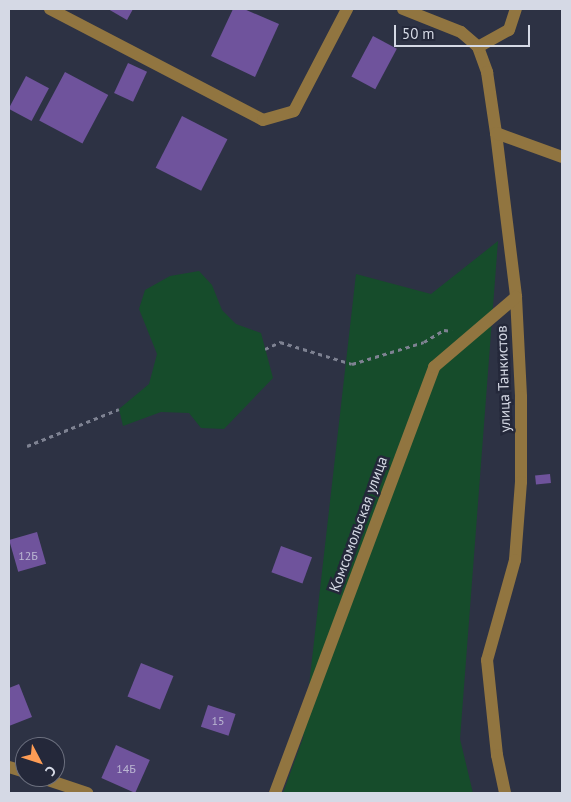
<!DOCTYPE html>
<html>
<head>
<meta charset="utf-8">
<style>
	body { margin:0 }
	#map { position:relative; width:571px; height:802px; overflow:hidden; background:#2d3244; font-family:"PT Sans",sans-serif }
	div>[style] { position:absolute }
	.green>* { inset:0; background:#164c2b }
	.building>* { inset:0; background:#6f539c; transform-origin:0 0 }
	.path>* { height:3px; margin-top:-1.5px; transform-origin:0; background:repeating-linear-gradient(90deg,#7e8292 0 4px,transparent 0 8px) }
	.minor>* { height:12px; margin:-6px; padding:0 6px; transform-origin:6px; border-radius:6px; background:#917540 }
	span { translate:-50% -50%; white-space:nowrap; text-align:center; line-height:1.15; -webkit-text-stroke:5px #24283a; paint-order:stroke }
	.number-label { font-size:12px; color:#bcb8d3 }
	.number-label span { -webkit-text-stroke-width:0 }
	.street-label { font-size:15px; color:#d5d9e5 }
	.frame { position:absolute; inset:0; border:10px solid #d5d9e5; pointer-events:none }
	.north { position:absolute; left:15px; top:737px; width:50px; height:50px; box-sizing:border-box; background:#24283a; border:1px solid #6b6f7e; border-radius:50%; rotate:130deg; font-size:14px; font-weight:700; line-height:20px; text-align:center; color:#d5d9e5 }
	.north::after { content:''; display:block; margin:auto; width:18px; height:22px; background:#fd9c55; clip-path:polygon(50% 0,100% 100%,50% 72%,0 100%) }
	.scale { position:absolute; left:394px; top:25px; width:136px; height:22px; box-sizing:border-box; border:2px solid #d5d9e5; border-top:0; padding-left:6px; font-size:15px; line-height:18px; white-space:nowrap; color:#d5d9e5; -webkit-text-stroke:4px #24283a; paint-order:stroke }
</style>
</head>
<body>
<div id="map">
	<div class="green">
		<i style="clip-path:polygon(498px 241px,460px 739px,473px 793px,283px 793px,303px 738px,356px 274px,431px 294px)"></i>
		<i style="clip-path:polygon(199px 271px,212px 285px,222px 310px,236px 324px,261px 333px,273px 378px,224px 429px,201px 428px,189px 413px,161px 412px,123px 426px,119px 409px,149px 384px,157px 354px,139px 309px,145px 290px,170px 276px)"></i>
	</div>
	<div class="building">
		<i style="clip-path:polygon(108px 9px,133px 9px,127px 20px)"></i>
		<i style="clip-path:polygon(233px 9px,244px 9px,279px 24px,255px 77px,211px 56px)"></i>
		<i style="left:373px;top:36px;width:27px;height:46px;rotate:28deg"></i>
		<i style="left:128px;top:63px;width:21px;height:33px;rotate:25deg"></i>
		<i style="left:65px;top:72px;width:49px;height:55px;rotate:28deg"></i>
		<i style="left:26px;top:76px;width:26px;height:37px;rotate:28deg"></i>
		<i style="left:182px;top:116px;width:51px;height:58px;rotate:27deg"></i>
		<i style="left:550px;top:474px;width:9px;height:15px;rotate:84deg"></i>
		<i style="left:37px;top:532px;width:33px;height:29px;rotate:74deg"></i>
		<i style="left:281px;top:546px;width:33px;height:28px;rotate:20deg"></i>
		<i style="left:141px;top:663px;width:35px;height:36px;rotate:22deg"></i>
		<i style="clip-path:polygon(19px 684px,32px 717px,9px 726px,9px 688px)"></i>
		<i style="left:208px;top:705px;width:29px;height:23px;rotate:18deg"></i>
		<i style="left:116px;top:745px;width:37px;height:36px;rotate:24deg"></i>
	</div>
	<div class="path">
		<i style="left:265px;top:349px;width:17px;rotate:-25deg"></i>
		<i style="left:280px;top:342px;width:75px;rotate:17deg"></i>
		<i style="left:352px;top:364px;width:75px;rotate:-17deg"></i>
		<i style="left:424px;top:342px;width:23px;rotate:-31deg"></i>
		<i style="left:444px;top:330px;width:8px;rotate:7deg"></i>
		<i style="left:27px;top:446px;width:99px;rotate:-21.9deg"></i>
	</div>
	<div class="minor">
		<i style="left:50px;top:9px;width:240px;rotate:27.5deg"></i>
		<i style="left:263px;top:120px;width:32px;rotate:-16deg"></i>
		<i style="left:294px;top:111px;width:115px;rotate:-62.5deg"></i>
		<i style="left:403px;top:9px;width:62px;rotate:21.6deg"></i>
		<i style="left:461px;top:32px;width:23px;rotate:41deg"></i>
		<i style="left:478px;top:47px;width:27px;rotate:70deg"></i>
		<i style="left:487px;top:72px;width:62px;rotate:81.6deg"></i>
		<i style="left:496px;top:133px;width:165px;rotate:83deg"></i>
		<i style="left:516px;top:297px;width:100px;rotate:87.1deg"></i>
		<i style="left:521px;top:397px;width:85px;rotate:90deg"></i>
		<i style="left:521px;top:482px;width:78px;rotate:94.4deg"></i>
		<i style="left:515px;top:560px;width:104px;rotate:105.6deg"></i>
		<i style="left:487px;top:660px;width:96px;rotate:84deg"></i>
		<i style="left:497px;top:755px;width:39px;rotate:78deg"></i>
		<i style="left:478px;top:47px;width:35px;rotate:-29deg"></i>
		<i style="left:509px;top:30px;width:22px;rotate:-72deg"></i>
		<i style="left:496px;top:133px;width:70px;rotate:20deg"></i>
		<i style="left:9px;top:767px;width:17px;rotate:17deg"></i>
		<i style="left:39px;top:777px;width:51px;rotate:18.4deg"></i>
		<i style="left:275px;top:793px;width:455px;rotate:-69.5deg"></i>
		<i style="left:434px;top:367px;width:108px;rotate:-40.5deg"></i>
	</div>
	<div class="number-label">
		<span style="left:28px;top:556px">12Б</span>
		<span style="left:218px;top:721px">15</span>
		<span style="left:126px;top:769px">14Б</span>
	</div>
	<div class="street-label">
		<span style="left:503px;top:379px;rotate:-92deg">улица Танкистов</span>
		<span style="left:358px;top:524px;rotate:-70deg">Комсомольская улица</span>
	</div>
	<div class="frame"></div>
	<div class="north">С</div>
	<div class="scale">50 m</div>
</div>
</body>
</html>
